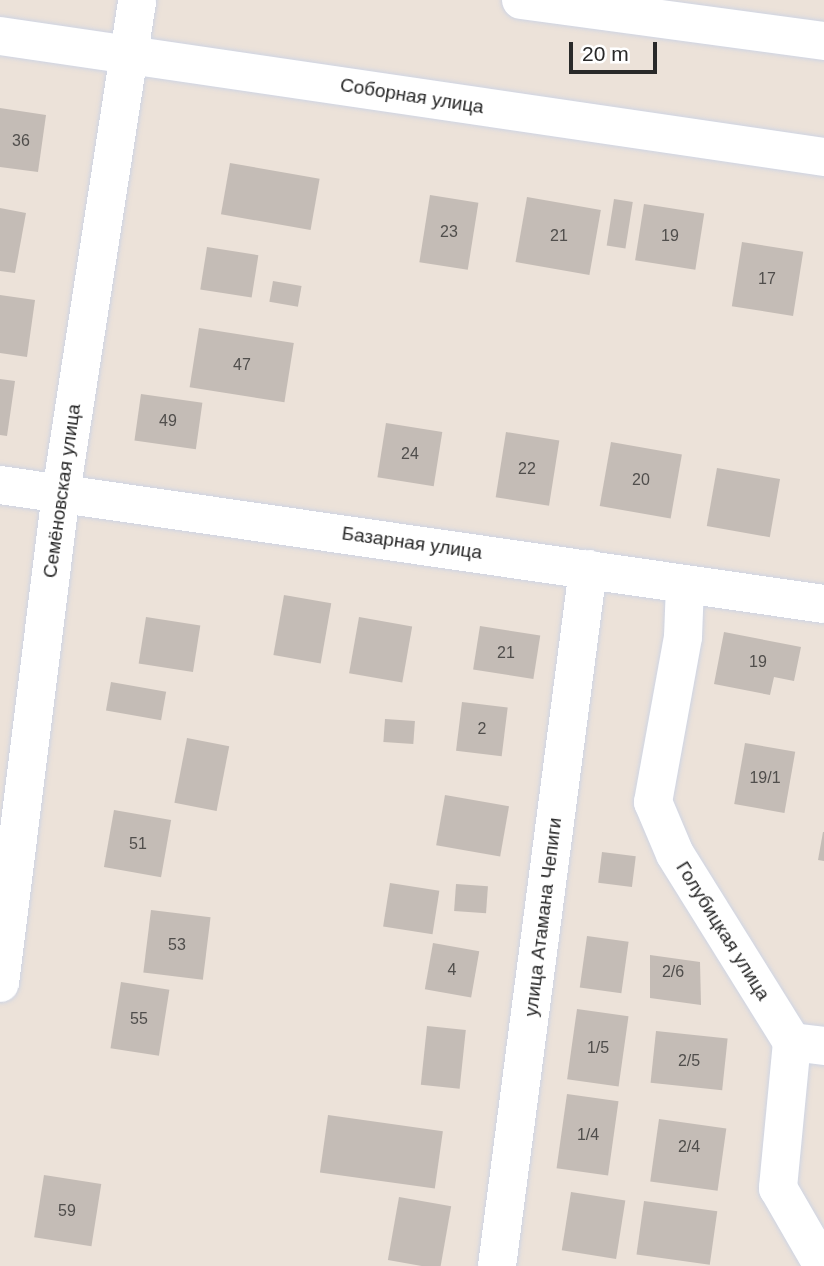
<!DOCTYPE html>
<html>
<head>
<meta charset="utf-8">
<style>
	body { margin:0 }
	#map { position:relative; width:824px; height:1266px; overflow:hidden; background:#ece2d9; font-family:Arial,sans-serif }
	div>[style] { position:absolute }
	.building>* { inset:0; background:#c4bcb6; transform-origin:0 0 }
	.roads { filter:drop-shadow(0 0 2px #ced4e3) drop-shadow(0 0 2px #ced4e3) }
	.minor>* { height:38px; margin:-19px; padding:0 19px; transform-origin:19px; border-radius:19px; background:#fff }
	span { translate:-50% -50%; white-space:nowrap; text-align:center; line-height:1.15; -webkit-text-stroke:6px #fff; paint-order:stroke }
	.number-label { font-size:16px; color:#504e4c }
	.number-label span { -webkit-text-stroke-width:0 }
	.street-label { font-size:19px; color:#292929 }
	.scale { position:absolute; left:569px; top:42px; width:88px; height:32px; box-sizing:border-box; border:4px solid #292929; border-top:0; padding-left:9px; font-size:21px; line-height:24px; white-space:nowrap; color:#292929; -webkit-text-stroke:5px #fff; paint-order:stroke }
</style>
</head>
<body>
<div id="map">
	<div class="building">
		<i style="clip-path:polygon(0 108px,46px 115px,38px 172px,0 167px)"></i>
		<i style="left:230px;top:163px;width:91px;height:52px;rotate:10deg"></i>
		<i style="left:430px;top:195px;width:49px;height:68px;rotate:9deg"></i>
		<i style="left:527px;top:197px;width:75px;height:66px;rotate:10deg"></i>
		<i style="left:614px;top:199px;width:19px;height:47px;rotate:9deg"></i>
		<i style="left:644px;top:204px;width:61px;height:57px;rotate:9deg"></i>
		<i style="clip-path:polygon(0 208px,26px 213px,15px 273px,0 271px)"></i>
		<i style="left:742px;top:242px;width:62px;height:65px;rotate:9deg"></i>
		<i style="left:207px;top:247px;width:52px;height:43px;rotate:9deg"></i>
		<i style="left:273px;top:281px;width:29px;height:21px;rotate:10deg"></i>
		<i style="clip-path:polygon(0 295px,35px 300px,27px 357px,0 353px)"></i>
		<i style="left:199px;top:328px;width:96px;height:60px;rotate:9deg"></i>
		<i style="clip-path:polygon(0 379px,15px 381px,7px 436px,0 435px)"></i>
		<i style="left:141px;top:394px;width:62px;height:47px;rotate:8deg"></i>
		<i style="left:386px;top:423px;width:57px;height:55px;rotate:9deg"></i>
		<i style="left:506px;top:432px;width:54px;height:66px;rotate:9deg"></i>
		<i style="left:611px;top:442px;width:72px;height:65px;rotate:10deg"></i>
		<i style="left:717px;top:468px;width:64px;height:59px;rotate:10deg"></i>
		<i style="left:284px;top:595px;width:48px;height:61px;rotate:10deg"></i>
		<i style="left:146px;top:617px;width:55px;height:47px;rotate:9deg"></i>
		<i style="left:359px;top:617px;width:54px;height:57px;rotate:10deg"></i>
		<i style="left:480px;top:626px;width:61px;height:44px;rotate:9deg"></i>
		<i style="clip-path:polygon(724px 632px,801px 647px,794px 681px,774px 677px,770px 695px,714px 684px)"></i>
		<i style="left:111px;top:682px;width:56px;height:29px;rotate:10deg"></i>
		<i style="left:462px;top:702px;width:46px;height:49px;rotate:7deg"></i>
		<i style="left:385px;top:719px;width:30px;height:23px;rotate:4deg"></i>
		<i style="left:187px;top:738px;width:43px;height:66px;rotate:11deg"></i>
		<i style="left:745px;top:743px;width:51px;height:62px;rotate:10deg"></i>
		<i style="left:445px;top:795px;width:65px;height:51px;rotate:10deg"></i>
		<i style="left:114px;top:810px;width:58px;height:58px;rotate:10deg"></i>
		<i style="clip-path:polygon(823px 832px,824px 832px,824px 861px,818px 860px)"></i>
		<i style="left:602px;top:852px;width:34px;height:31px;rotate:7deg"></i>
		<i style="left:390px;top:883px;width:50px;height:44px;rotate:9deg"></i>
		<i style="left:456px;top:884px;width:32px;height:27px;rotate:4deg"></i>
		<i style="left:151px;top:910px;width:60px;height:63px;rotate:7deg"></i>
		<i style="left:587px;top:936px;width:42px;height:52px;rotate:8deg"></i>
		<i style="left:433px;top:943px;width:47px;height:47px;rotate:10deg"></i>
		<i style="clip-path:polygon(650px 955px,700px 962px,701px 1005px,650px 998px)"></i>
		<i style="left:121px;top:982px;width:49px;height:67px;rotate:9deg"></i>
		<i style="left:577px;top:1009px;width:52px;height:71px;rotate:8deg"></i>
		<i style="left:427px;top:1026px;width:39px;height:59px;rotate:6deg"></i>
		<i style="left:656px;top:1031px;width:72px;height:52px;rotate:6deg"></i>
		<i style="left:567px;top:1094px;width:52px;height:75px;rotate:8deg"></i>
		<i style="left:328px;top:1115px;width:116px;height:58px;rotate:8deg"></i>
		<i style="left:659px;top:1119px;width:68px;height:63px;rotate:8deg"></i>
		<i style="left:44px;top:1175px;width:58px;height:63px;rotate:9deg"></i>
		<i style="left:571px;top:1192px;width:55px;height:59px;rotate:9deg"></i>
		<i style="left:399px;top:1197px;width:53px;height:64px;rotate:10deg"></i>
		<i style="left:644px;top:1201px;width:74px;height:54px;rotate:8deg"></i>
	</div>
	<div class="roads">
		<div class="minor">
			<i style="left:521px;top:0;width:306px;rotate:7.7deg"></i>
			<i style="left:0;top:36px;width:833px;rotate:8.35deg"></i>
			<i style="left:0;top:485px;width:833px;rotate:8.22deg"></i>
			<i style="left:685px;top:585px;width:52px;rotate:92.2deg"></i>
			<i style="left:683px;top:637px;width:168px;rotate:100.3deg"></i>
			<i style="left:653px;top:802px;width:56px;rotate:67.1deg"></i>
			<i style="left:675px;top:854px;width:221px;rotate:58.1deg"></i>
			<i style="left:792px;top:1042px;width:147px;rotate:95.5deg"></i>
			<i style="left:778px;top:1188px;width:90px;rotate:60deg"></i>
			<i style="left:0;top:983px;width:494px;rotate:-82.9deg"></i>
			<i style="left:61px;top:493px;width:499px;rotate:-81.2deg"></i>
			<i style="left:792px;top:1042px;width:32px;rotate:7deg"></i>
			<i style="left:497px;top:1266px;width:703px;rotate:-82.56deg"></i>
		</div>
	</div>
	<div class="number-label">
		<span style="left:21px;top:141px">36</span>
		<span style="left:449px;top:232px">23</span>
		<span style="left:559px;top:236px">21</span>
		<span style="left:670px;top:236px">19</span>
		<span style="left:767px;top:279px">17</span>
		<span style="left:242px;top:365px">47</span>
		<span style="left:168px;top:421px">49</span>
		<span style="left:410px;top:454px">24</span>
		<span style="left:527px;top:469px">22</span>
		<span style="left:641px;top:480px">20</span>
		<span style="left:506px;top:653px">21</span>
		<span style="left:758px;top:662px">19</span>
		<span style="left:482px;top:729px">2</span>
		<span style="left:765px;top:778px">19/1</span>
		<span style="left:138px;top:844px">51</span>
		<span style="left:177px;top:945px">53</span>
		<span style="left:452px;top:970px">4</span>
		<span style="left:673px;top:972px">2/6</span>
		<span style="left:139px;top:1019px">55</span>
		<span style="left:598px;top:1048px">1/5</span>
		<span style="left:689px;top:1061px">2/5</span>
		<span style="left:588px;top:1135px">1/4</span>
		<span style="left:689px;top:1147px">2/4</span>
		<span style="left:67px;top:1211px">59</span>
	</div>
	<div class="street-label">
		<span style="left:412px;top:96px;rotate:9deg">Соборная улица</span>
		<span style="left:62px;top:491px;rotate:-82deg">Семёновская улица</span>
		<span style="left:412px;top:543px;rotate:8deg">Базарная улица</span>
		<span style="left:543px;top:917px;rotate:-83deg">улица Атамана Чепиги</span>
		<span style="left:723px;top:931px;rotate:58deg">Голубицкая улица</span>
	</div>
	<div class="scale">20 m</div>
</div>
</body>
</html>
